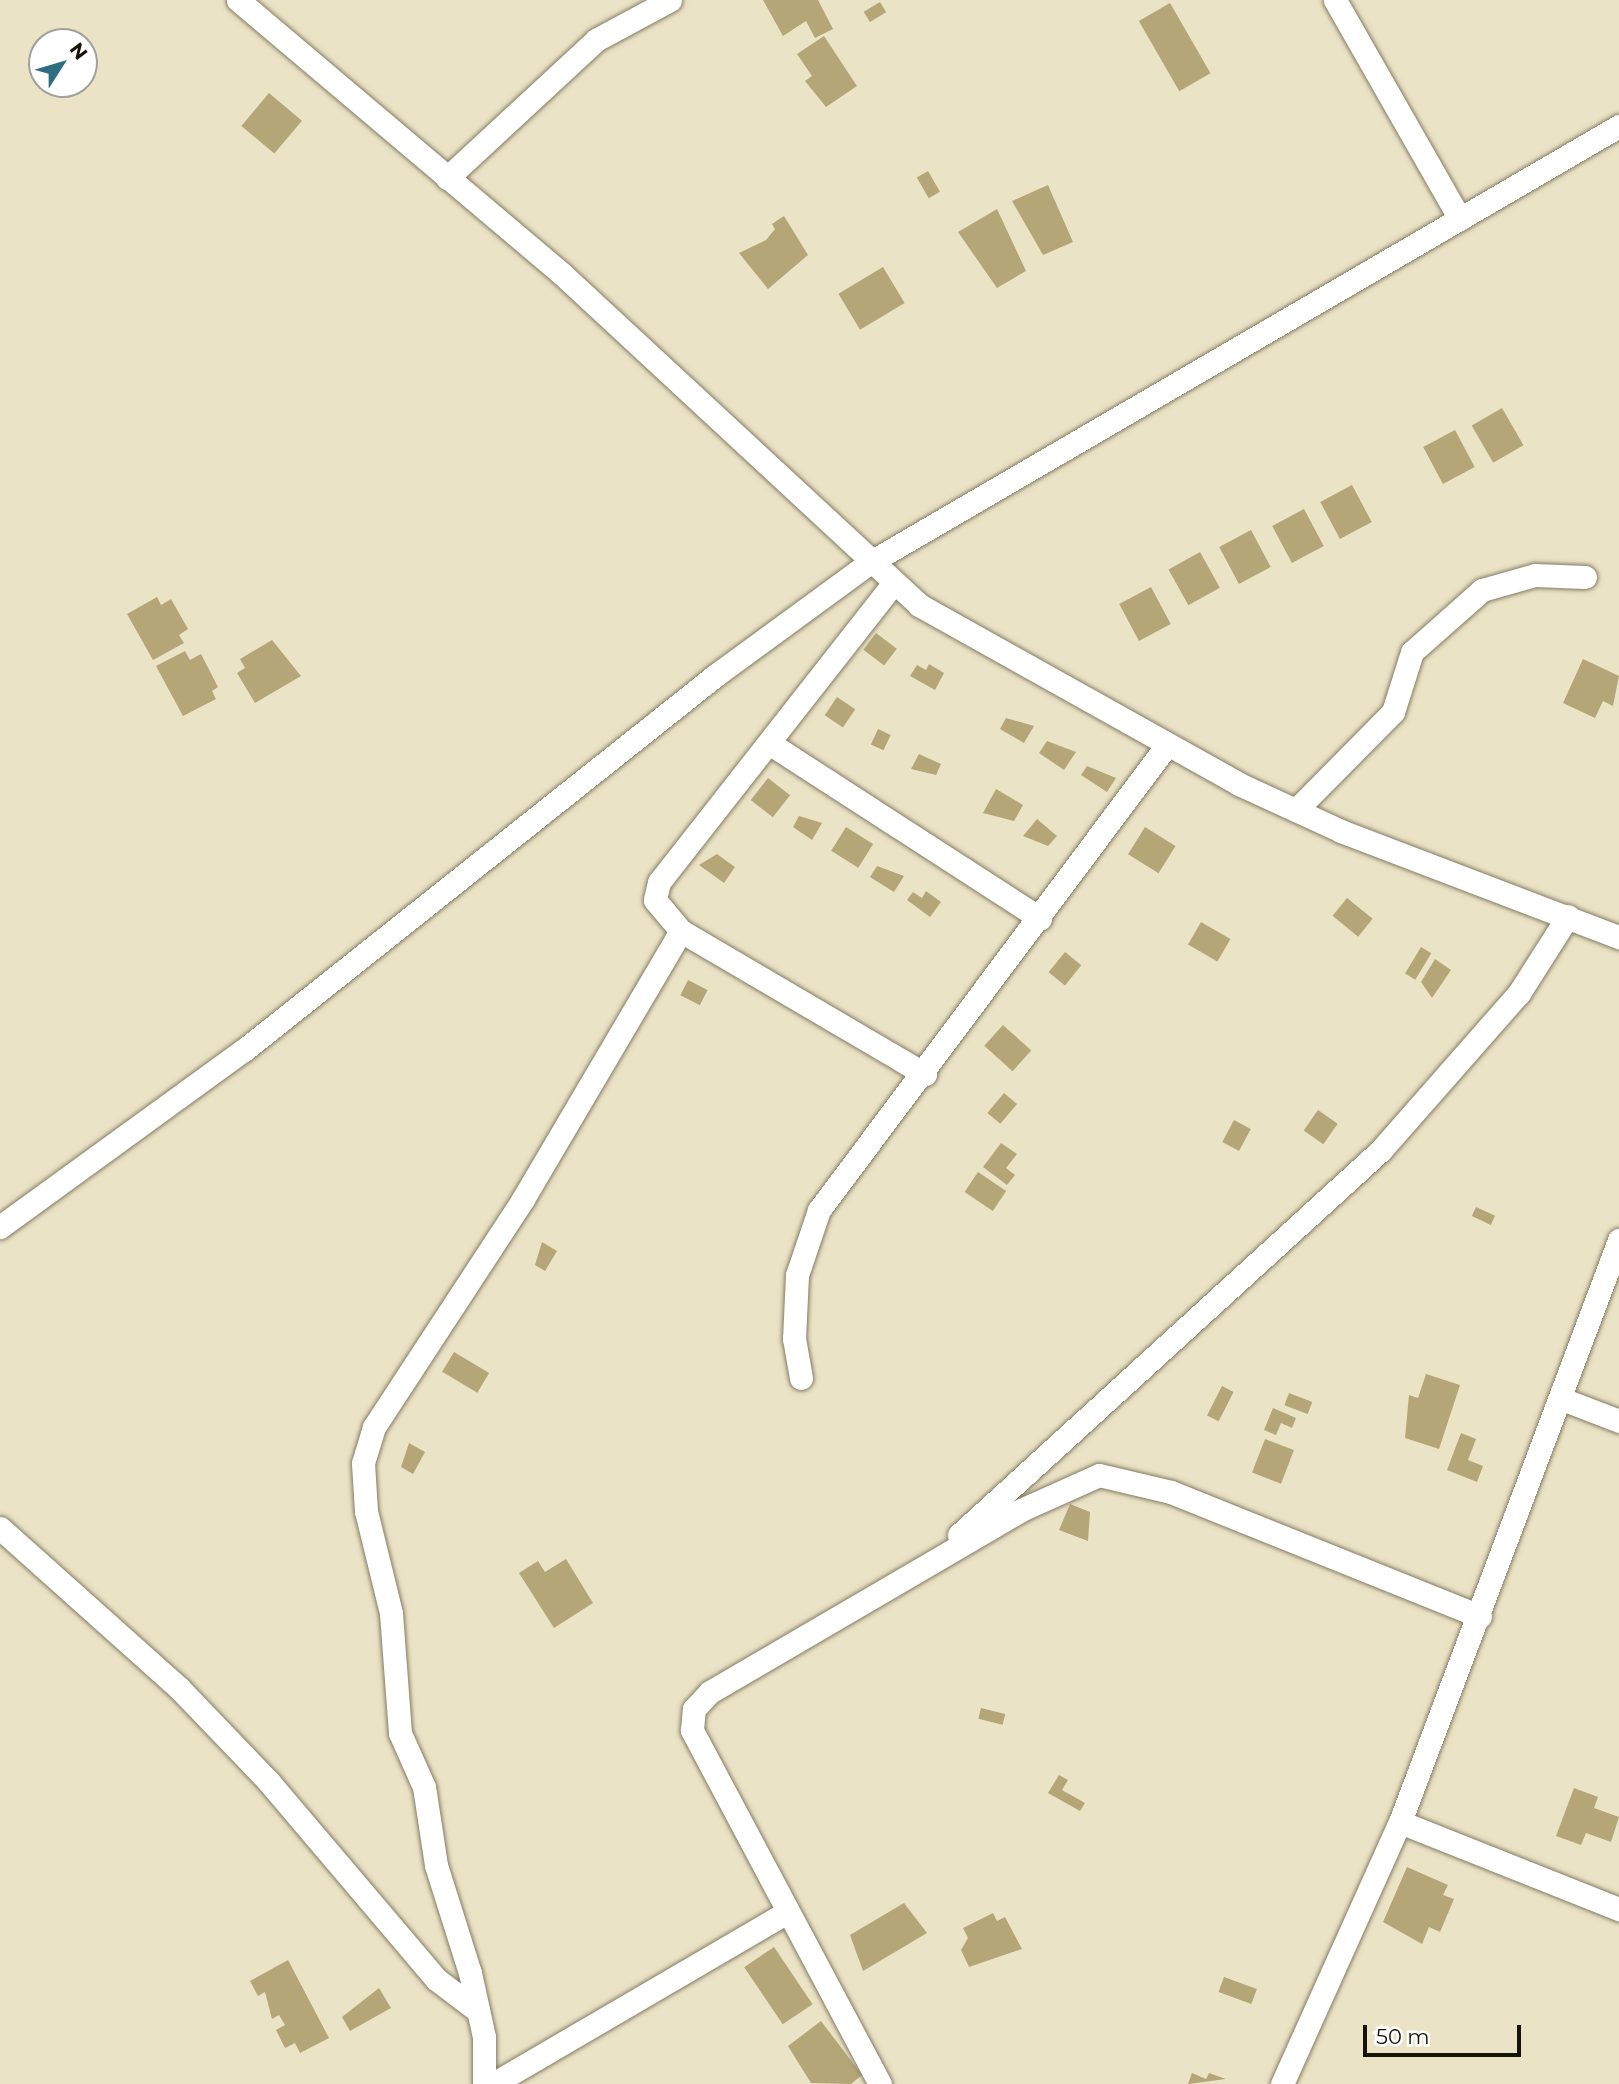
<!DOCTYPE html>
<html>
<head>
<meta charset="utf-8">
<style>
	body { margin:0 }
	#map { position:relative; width:1619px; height:2084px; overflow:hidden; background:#ebe3c6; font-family:Montserrat,sans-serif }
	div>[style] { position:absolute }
	.building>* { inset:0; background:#b5a677; transform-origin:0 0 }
	.roads { filter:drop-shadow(0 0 2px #847c63) drop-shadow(0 0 2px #847c63) }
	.street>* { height:23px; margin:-11.5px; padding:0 11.5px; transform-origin:11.5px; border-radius:11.5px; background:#fff }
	span { translate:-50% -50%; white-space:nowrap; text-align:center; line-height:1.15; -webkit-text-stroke:6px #fff; paint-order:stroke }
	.north { position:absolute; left:28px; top:28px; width:70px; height:70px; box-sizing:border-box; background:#fff; border:2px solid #a1a09c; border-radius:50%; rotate:53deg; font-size:19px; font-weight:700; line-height:28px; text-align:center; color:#151208 }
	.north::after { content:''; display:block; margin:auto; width:24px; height:32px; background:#2f6d83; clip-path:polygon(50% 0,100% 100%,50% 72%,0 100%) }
	.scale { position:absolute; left:1363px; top:2025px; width:158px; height:32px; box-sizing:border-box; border:4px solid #151208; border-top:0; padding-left:9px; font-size:21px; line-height:24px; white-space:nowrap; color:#151208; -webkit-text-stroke:5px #fff; paint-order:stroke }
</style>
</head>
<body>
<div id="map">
	<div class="building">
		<i style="clip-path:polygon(763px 0,818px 0,833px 29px,815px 38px,806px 21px,783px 36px)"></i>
		<i style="left:880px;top:2px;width:12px;height:19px;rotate:59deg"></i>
		<i style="left:1170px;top:3px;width:81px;height:36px;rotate:60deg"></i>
		<i style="clip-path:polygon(824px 36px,857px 86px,826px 107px,805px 81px,812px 76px,797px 54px)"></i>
		<i style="left:269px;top:93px;width:43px;height:43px;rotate:40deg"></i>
		<i style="left:928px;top:171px;width:24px;height:13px;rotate:60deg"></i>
		<i style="clip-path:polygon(1048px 185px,1073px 242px,1043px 255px,1012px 201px)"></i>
		<i style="clip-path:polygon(997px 209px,1026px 271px,997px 288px,958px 232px)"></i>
		<i style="clip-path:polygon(784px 216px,808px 255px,768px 289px,739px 253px,766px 240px,775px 229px,772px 224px)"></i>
		<i style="left:883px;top:267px;width:42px;height:52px;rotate:59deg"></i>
		<i style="left:1502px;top:408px;width:43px;height:35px;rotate:60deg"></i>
		<i style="left:1455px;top:430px;width:42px;height:36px;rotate:62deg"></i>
		<i style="left:1352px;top:485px;width:42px;height:36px;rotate:62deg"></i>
		<i style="left:1304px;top:509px;width:42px;height:36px;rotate:62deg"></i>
		<i style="left:1251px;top:530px;width:42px;height:36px;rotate:62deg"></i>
		<i style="left:1200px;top:552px;width:41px;height:36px;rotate:61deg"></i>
		<i style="left:1151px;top:587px;width:42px;height:36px;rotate:62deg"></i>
		<i style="clip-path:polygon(157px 597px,161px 605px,171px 599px,188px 629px,179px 635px,184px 643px,153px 660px,127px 614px)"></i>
		<i style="left:876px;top:633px;width:26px;height:21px;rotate:37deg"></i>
		<i style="clip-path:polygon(272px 640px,301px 676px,255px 703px,237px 673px,245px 668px,240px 659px)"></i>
		<i style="clip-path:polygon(185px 651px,190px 660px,201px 654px,218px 687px,212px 691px,216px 699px,183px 716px,156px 666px)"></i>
		<i style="clip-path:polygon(1583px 659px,1619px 676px,1613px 706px,1603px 701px,1595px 718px,1563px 703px)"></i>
		<i style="clip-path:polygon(929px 664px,944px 673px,935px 690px,910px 676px,917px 665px,926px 670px)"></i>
		<i style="left:837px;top:697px;width:22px;height:22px;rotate:34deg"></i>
		<i style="clip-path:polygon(1006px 718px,1034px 726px,1024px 743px,1000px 729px)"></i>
		<i style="left:878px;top:729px;width:14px;height:17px;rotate:25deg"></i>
		<i style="clip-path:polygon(1047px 741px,1076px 752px,1064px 770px,1039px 753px)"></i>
		<i style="clip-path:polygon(919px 754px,941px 764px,936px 775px,911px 769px)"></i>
		<i style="clip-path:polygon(1087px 766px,1116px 778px,1107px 792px,1081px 775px)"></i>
		<i style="left:768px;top:778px;width:28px;height:28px;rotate:38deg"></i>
		<i style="clip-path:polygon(996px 789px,1023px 805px,1014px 821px,983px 813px)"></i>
		<i style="clip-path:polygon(799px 816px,822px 823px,812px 840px,793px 827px)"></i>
		<i style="clip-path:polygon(1037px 819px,1057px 836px,1048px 846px,1023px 836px)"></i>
		<i style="left:846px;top:827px;width:32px;height:28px;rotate:32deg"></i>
		<i style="left:1145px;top:827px;width:36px;height:32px;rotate:32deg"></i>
		<i style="clip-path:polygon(717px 854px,735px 867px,724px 883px,699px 865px)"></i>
		<i style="clip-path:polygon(877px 866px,904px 876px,894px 892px,870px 877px)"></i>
		<i style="clip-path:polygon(926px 891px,941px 902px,930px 917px,907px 900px,913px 892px,922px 898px)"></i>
		<i style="left:1347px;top:898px;width:33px;height:23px;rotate:39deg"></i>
		<i style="left:1201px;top:922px;width:34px;height:26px;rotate:30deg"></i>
		<i style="left:1421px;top:947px;width:12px;height:31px;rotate:31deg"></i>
		<i style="left:1065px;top:952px;width:21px;height:26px;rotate:39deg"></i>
		<i style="clip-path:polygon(1435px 959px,1451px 970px,1432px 998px,1421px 982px)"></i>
		<i style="left:688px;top:980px;width:22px;height:17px;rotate:27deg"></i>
		<i style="left:1003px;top:1025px;width:38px;height:28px;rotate:42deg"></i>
		<i style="left:1004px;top:1093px;width:17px;height:26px;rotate:40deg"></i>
		<i style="left:1318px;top:1110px;width:24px;height:25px;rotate:35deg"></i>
		<i style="left:1234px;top:1120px;width:19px;height:25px;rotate:28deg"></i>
		<i style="clip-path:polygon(1001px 1143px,1017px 1154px,1006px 1168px,1015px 1175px,1007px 1185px,983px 1167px)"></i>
		<i style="left:978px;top:1172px;width:34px;height:24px;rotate:34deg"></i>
		<i style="left:1476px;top:1207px;width:21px;height:10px;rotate:25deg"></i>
		<i style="clip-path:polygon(542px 1242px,557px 1251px,545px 1271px,535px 1265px)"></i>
		<i style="left:454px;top:1352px;width:41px;height:23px;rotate:31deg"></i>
		<i style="clip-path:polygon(1426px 1374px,1460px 1385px,1439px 1449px,1405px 1438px,1409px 1395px,1418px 1398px)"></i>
		<i style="left:1222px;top:1386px;width:13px;height:33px;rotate:27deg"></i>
		<i style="left:1289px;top:1393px;width:25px;height:13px;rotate:21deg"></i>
		<i style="clip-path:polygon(1273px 1408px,1296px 1418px,1292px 1428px,1281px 1423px,1276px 1435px,1264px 1430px)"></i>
		<i style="clip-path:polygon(1461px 1433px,1476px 1439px,1468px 1460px,1483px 1466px,1477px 1482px,1447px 1470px)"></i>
		<i style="left:1265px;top:1439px;width:31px;height:36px;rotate:21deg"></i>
		<i style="clip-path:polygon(409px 1443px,425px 1452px,413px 1474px,401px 1467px)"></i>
		<i style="clip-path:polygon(1070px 1504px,1090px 1512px,1088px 1541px,1059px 1530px)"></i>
		<i style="clip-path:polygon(566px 1559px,593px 1603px,554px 1628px,519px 1573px,538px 1561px,545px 1572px)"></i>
		<i style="left:981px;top:1708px;width:25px;height:11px;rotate:14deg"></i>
		<i style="clip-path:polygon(1059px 1775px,1068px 1780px,1062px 1790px,1085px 1803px,1080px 1811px,1048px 1793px)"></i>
		<i style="clip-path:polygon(1574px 1788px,1598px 1797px,1594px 1808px,1619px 1817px,1611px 1842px,1586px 1833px,1581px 1845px,1556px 1836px)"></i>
		<i style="clip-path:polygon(1407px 1867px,1448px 1885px,1443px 1895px,1454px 1899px,1440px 1932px,1429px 1927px,1422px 1944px,1383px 1922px)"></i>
		<i style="clip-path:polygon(904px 1903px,927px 1933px,863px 1971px,850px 1935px)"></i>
		<i style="clip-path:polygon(993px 1913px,997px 1921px,1005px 1917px,1022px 1949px,969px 1967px,961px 1950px,968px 1938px,963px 1928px)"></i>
		<i style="left:774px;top:1947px;width:69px;height:36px;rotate:56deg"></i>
		<i style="clip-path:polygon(288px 1960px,329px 2038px,300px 2053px,295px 2043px,285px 2048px,276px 2030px,285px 2025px,279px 2015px,272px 2019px,265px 1992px,258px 1996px,250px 1981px)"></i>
		<i style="left:1224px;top:1977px;width:35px;height:16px;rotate:20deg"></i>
		<i style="clip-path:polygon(379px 1988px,391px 2008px,350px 2031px,342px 2017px)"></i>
		<i style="clip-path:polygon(821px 2021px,862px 2075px,851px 2084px,811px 2083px,788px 2046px)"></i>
		<i style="clip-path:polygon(1192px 2073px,1206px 2079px,1209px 2073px,1226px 2079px,1188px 2084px)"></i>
	</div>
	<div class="roads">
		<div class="street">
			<i style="left:238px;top:0;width:424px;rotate:40.2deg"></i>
			<i style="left:562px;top:274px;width:487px;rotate:42.8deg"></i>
			<i style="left:919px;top:605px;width:367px;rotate:29.2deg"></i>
			<i style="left:1239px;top:784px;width:112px;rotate:24.7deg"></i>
			<i style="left:1341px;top:831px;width:298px;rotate:20.9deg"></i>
			<i style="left:1335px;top:0;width:252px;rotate:60.3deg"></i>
			<i style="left:447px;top:178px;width:203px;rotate:-42.8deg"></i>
			<i style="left:596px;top:40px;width:84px;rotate:-28.4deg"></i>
			<i style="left:892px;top:585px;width:377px;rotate:128.1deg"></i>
			<i style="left:659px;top:882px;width:18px;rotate:103deg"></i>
			<i style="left:655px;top:900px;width:40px;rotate:50deg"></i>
			<i style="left:681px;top:931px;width:283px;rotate:30.4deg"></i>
			<i style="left:769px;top:743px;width:323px;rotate:32.9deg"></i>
			<i style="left:1296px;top:810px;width:138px;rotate:-45.3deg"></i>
			<i style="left:1393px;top:712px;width:63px;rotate:-72.4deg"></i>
			<i style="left:1412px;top:652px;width:94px;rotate:-41.5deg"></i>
			<i style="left:1482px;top:590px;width:55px;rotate:-15.8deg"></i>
			<i style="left:1535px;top:575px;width:50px;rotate:2.3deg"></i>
			<i style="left:0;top:1227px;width:301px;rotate:-36deg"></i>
			<i style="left:244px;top:1050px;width:603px;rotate:-38.47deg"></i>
			<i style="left:716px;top:675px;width:190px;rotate:-36.2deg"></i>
			<i style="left:869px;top:563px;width:868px;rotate:-30.23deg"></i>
			<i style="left:801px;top:1378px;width:40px;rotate:-100deg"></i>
			<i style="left:794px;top:1339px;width:64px;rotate:-87.3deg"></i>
			<i style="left:797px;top:1275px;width:69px;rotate:-71.3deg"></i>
			<i style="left:819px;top:1210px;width:581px;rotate:-53.19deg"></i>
			<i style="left:1562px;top:1399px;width:61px;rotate:21.1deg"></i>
			<i style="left:0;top:1528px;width:240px;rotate:41.8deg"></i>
			<i style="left:179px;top:1688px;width:130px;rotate:46.2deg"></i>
			<i style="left:269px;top:1782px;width:258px;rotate:49.7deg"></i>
			<i style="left:436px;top:1979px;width:53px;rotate:37.3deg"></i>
			<i style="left:959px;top:1535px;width:571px;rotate:-42.37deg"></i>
			<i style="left:1381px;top:1150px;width:209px;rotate:-48.7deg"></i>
			<i style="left:1519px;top:993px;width:91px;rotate:-57.5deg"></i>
			<i style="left:1400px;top:1822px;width:236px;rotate:21.7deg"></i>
			<i style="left:484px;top:2084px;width:47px;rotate:-90deg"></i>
			<i style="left:484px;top:2037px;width:66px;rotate:-102.3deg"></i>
			<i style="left:470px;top:1973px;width:113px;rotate:-107.5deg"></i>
			<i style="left:436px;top:1865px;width:79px;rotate:-98.7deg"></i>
			<i style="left:424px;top:1787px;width:59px;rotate:-114deg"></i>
			<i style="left:400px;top:1733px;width:120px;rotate:-94.3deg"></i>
			<i style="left:391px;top:1613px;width:105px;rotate:-103.8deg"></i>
			<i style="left:366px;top:1511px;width:48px;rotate:-93.6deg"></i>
			<i style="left:363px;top:1463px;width:38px;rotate:-73deg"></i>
			<i style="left:374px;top:1427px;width:272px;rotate:-56.8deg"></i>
			<i style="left:523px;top:1199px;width:311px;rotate:-59.5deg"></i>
			<i style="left:493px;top:2084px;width:341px;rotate:-30.3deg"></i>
			<i style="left:880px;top:2084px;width:401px;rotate:-118deg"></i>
			<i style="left:692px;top:1730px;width:21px;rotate:-85deg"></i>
			<i style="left:694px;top:1709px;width:23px;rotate:-47deg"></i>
			<i style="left:710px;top:1692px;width:360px;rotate:-30.3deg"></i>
			<i style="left:1021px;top:1510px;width:85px;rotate:-24.2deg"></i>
			<i style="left:1099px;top:1475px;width:74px;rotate:13.3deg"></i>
			<i style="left:1171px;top:1492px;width:333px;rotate:21.9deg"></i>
			<i style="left:1282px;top:2084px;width:287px;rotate:-65.8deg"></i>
			<i style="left:1400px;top:1822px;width:622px;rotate:-69.38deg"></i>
		</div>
	</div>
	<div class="north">N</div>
	<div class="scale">50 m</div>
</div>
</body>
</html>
